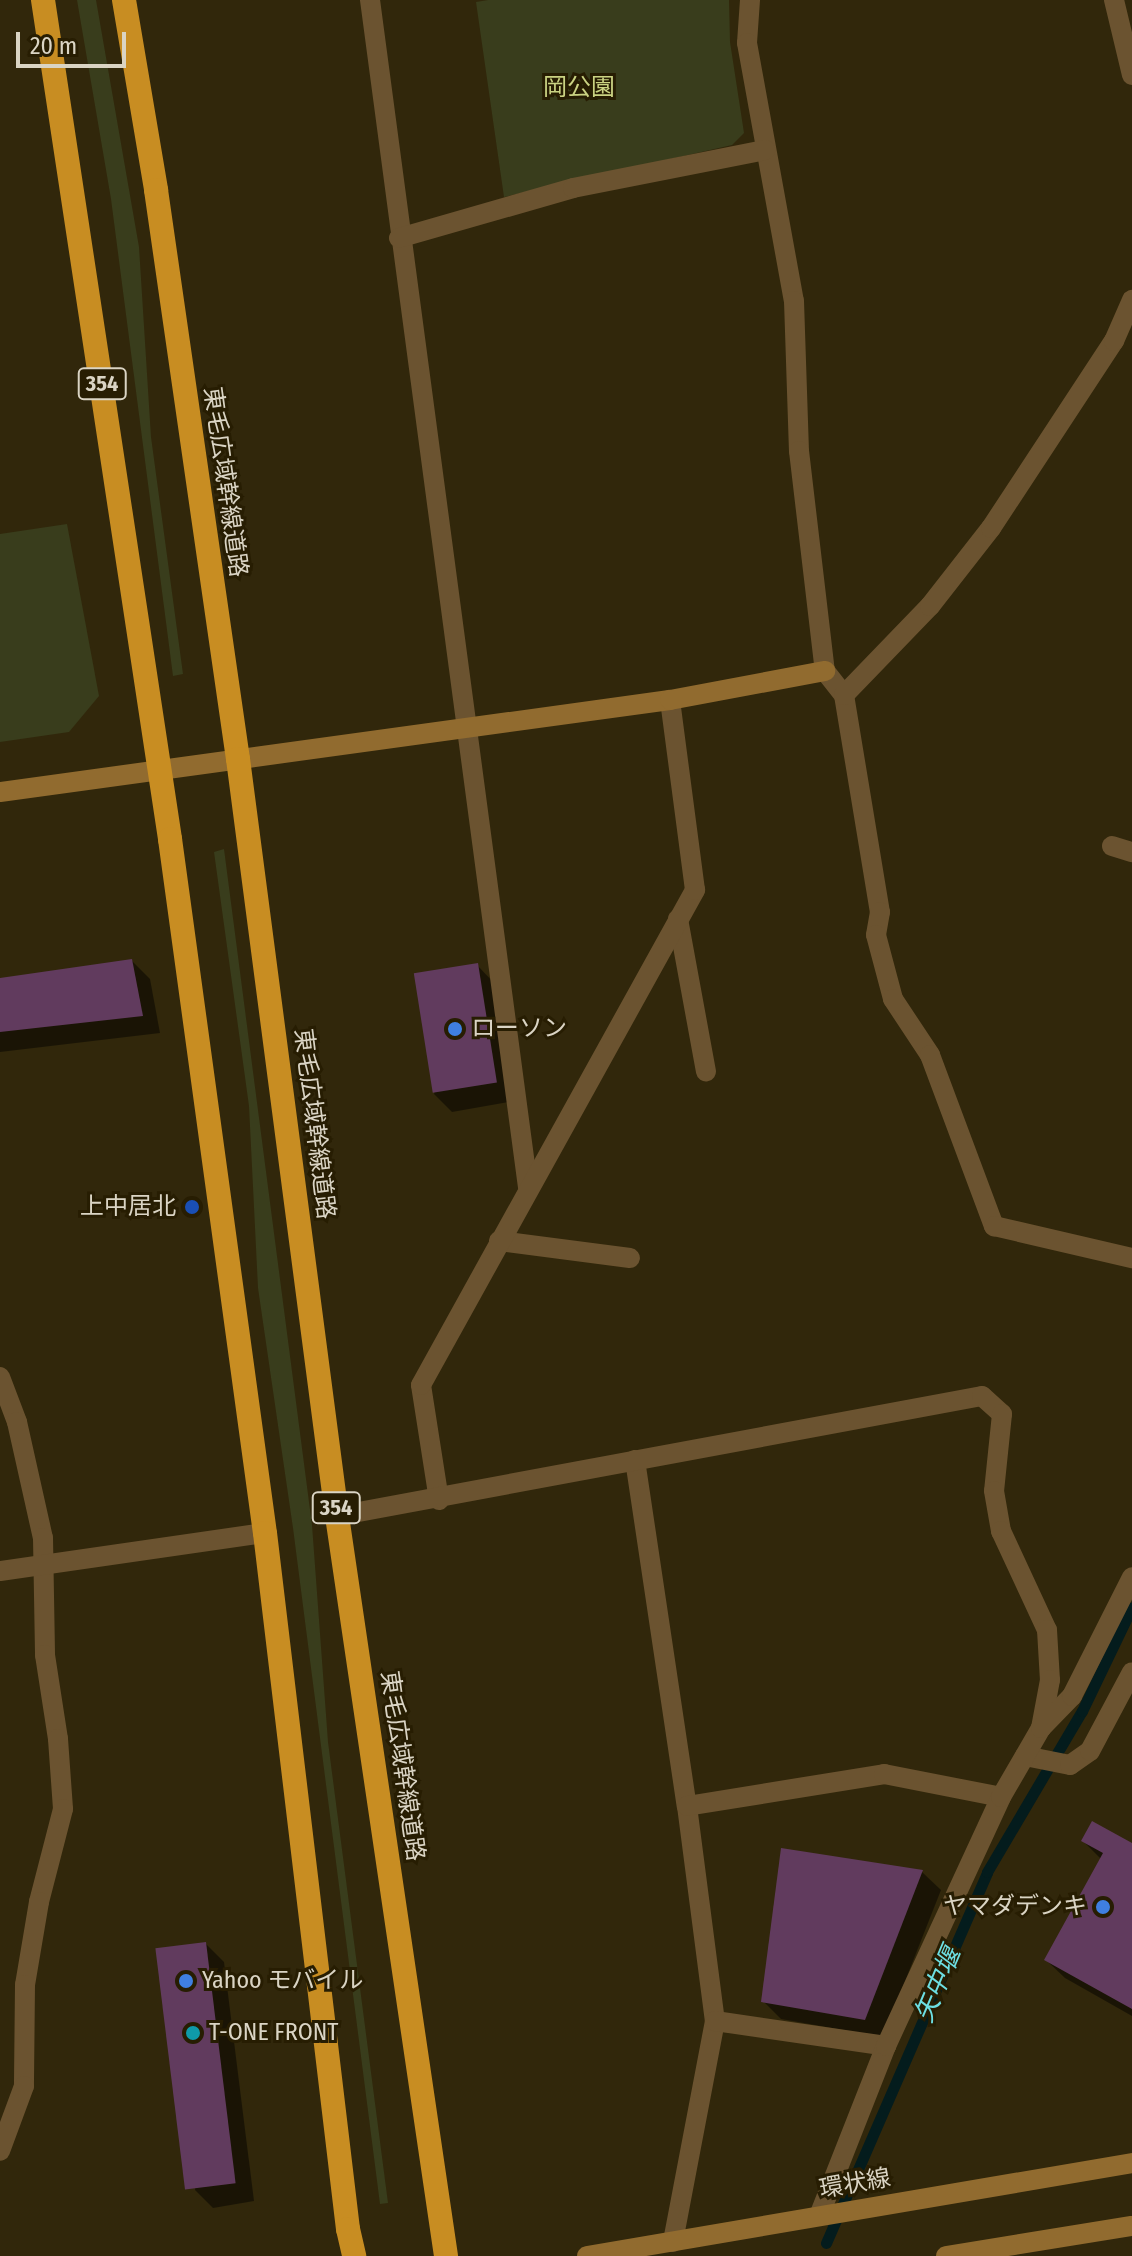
<!DOCTYPE html>
<html>
<head>
<meta charset="utf-8">
<style>
	body { margin:0 }
	#map { position:relative; width:1132px; height:2256px; overflow:hidden; background:#31270b; font-family:"Fira Sans Condensed","Noto Sans JP",sans-serif }
	div>[style] { position:absolute }
	.green>* { inset:0; background:#393d1c }
	.shadow>* { inset:0; background:#0007 }
	.stream>* { height:11px; margin:-5.5px; padding:0 5.5px; transform-origin:5.5px; border-radius:5.5px; background:#041c1d }
	.building>* { inset:0; background:#613b5e; transform-origin:0 0 }
	.street>* { height:20px; margin:-10px; padding:0 10px; transform-origin:10px; border-radius:10px; background:#6b5330 }
	.secondary>* { height:20px; margin:-10px; padding:0 10px; transform-origin:10px; border-radius:10px; background:#916b2f }
	.highway>* { height:24px; margin:-12px; padding:0 12px; transform-origin:12px; border-radius:12px; background:#c88d22 }
	.dots>* { width:22px; height:22px; translate:-50% -50%; box-sizing:border-box; border:4px solid #271d02; border-radius:50% }
	span { translate:-50% -50%; white-space:nowrap; text-align:center; line-height:1.15; -webkit-text-stroke:6px #271d02; paint-order:stroke }
	.shield-label span { padding:2px 6px; background:#271d02; border:2px solid; border-radius:6px; -webkit-text-stroke-width:0 }
	.shield-label { font-size:22px; color:#dad4c4; font-weight:700 }
	.park-label { font-size:24px; color:#cad282 }
	.street-label { font-size:24px; color:#dad4c4 }
	.poi-label { font-size:24px; color:#dad4c4 }
	.left { translate:0 -50%; text-align:left }
	.right { translate:-100% -50%; text-align:right }
	.water-label { font-size:26px; color:#6ddfe3; font-style:italic }
	.scale { position:absolute; left:16px; top:32px; width:110px; height:36px; box-sizing:border-box; border:4px solid #dad4c4; border-top:0; padding-left:10px; font-size:24px; line-height:28px; white-space:nowrap; color:#dad4c4; -webkit-text-stroke:6px #271d02; paint-order:stroke }
</style>
</head>
<body>
<div id="map">
	<div class="green">
		<i style="clip-path:polygon(77px 0,96px 0,139px 247px,151px 437px,183px 674px,173px 676px,111px 199px)"></i>
		<i style="clip-path:polygon(488px 0,729px 0,730px 42px,744px 133px,732px 145px,504px 197px,476px 2px)"></i>
		<i style="clip-path:polygon(67px 524px,99px 696px,69px 732px,0 742px,0 534px)"></i>
		<i style="clip-path:polygon(224px 849px,312px 1525px,328px 1742px,388px 2203px,380px 2204px,293px 1528px,258px 1288px,249px 1106px,214px 852px)"></i>
	</div>
	<div class="shadow">
		<i style="clip-path:polygon(132px 961px,150px 979px,160px 1033px,0 1052px,0 980px)"></i>
		<i style="clip-path:polygon(477px 965px,495px 984px,514px 1101px,452px 1112px,434px 1094px)"></i>
		<i style="clip-path:polygon(1083px 1841px,1132px 1845px,1132px 2016px,1065px 1978px,1046px 1960px,1102px 1860px)"></i>
		<i style="clip-path:polygon(783px 1850px,922px 1872px,941px 1890px,883px 2037px,781px 2019px,763px 2001px)"></i>
		<i style="clip-path:polygon(206px 1944px,224px 1962px,254px 2201px,213px 2208px,195px 2190px)"></i>
	</div>
	<div class="stream">
		<i style="left:826px;top:2243px;width:404px;rotate:-66.5deg"></i>
		<i style="left:987px;top:1872px;width:187px;rotate:-59.5deg"></i>
		<i style="left:1082px;top:1711px;width:115px;rotate:-64.3deg"></i>
	</div>
	<div class="building">
		<i style="clip-path:polygon(132px 959px,143px 1016px,0 1032px,0 978px)"></i>
		<i style="left:478px;top:963px;width:121px;height:65px;rotate:81deg"></i>
		<i style="clip-path:polygon(1092px 1821px,1132px 1843px,1132px 2009px,1044px 1960px,1103px 1853px,1081px 1841px)"></i>
		<i style="clip-path:polygon(781px 1848px,923px 1870px,865px 2020px,761px 2002px)"></i>
		<i style="left:206px;top:1942px;width:243px;height:51px;rotate:83deg"></i>
	</div>
	<div class="street">
		<i style="left:370px;top:0;width:1198px;rotate:82.42deg"></i>
		<i style="left:750px;top:0;width:43px;rotate:94deg"></i>
		<i style="left:747px;top:43px;width:262px;rotate:79.7deg"></i>
		<i style="left:794px;top:301px;width:150px;rotate:88.1deg"></i>
		<i style="left:799px;top:451px;width:222px;rotate:83.3deg"></i>
		<i style="left:825px;top:671px;width:31px;rotate:52deg"></i>
		<i style="left:844px;top:695px;width:220px;rotate:80.6deg"></i>
		<i style="left:880px;top:912px;width:23px;rotate:100deg"></i>
		<i style="left:876px;top:935px;width:66px;rotate:75.1deg"></i>
		<i style="left:893px;top:999px;width:67px;rotate:56.5deg"></i>
		<i style="left:930px;top:1055px;width:183px;rotate:69.5deg"></i>
		<i style="left:994px;top:1226px;width:142px;rotate:13.1deg"></i>
		<i style="left:1114px;top:0;width:77px;rotate:76.5deg"></i>
		<i style="left:399px;top:238px;width:181px;rotate:-16deg"></i>
		<i style="left:573px;top:188px;width:196px;rotate:-11.2deg"></i>
		<i style="left:844px;top:695px;width:124px;rotate:-46deg"></i>
		<i style="left:930px;top:606px;width:99px;rotate:-52deg"></i>
		<i style="left:991px;top:528px;width:224px;rotate:-56.7deg"></i>
		<i style="left:1114px;top:341px;width:45px;rotate:-66.3deg"></i>
		<i style="left:1112px;top:846px;width:21px;rotate:17deg"></i>
		<i style="left:678px;top:919px;width:155px;rotate:79.6deg"></i>
		<i style="left:499px;top:1241px;width:132px;rotate:7.4deg"></i>
		<i style="left:0;top:1377px;width:48px;rotate:69.3deg"></i>
		<i style="left:17px;top:1422px;width:119px;rotate:77.4deg"></i>
		<i style="left:43px;top:1538px;width:117px;rotate:89deg"></i>
		<i style="left:45px;top:1655px;width:85px;rotate:81.2deg"></i>
		<i style="left:58px;top:1739px;width:70px;rotate:85.9deg"></i>
		<i style="left:63px;top:1809px;width:96px;rotate:104.5deg"></i>
		<i style="left:39px;top:1902px;width:84px;rotate:99.6deg"></i>
		<i style="left:25px;top:1985px;width:101px;rotate:90.6deg"></i>
		<i style="left:24px;top:2086px;width:69px;rotate:110.3deg"></i>
		<i style="left:635px;top:1460px;width:350px;rotate:81.5deg"></i>
		<i style="left:687px;top:1806px;width:217px;rotate:82.6deg"></i>
		<i style="left:715px;top:2021px;width:225px;rotate:100.8deg"></i>
		<i style="left:439px;top:1500px;width:116px;rotate:-98.9deg"></i>
		<i style="left:421px;top:1385px;width:566px;rotate:-61.03deg"></i>
		<i style="left:695px;top:890px;width:192px;rotate:-97.5deg"></i>
		<i style="left:337px;top:1516px;width:656px;rotate:-10.54deg"></i>
		<i style="left:982px;top:1396px;width:27px;rotate:42deg"></i>
		<i style="left:1002px;top:1414px;width:77px;rotate:95.9deg"></i>
		<i style="left:994px;top:1491px;width:41px;rotate:80.1deg"></i>
		<i style="left:1001px;top:1531px;width:109px;rotate:65.1deg"></i>
		<i style="left:1047px;top:1630px;width:50px;rotate:86.6deg"></i>
		<i style="left:1050px;top:1680px;width:49px;rotate:100.6deg"></i>
		<i style="left:0;top:1571px;width:268px;rotate:-8.2deg"></i>
		<i style="left:1025px;top:1756px;width:46px;rotate:11.3deg"></i>
		<i style="left:1070px;top:1765px;width:24px;rotate:-35deg"></i>
		<i style="left:1090px;top:1751px;width:89px;rotate:-62deg"></i>
		<i style="left:687px;top:1806px;width:200px;rotate:-9.2deg"></i>
		<i style="left:884px;top:1774px;width:119px;rotate:11.1deg"></i>
		<i style="left:715px;top:2021px;width:173px;rotate:8.3deg"></i>
		<i style="left:819px;top:2216px;width:183px;rotate:-68.5deg"></i>
		<i style="left:886px;top:2046px;width:274px;rotate:-65.2deg"></i>
		<i style="left:1001px;top:1797px;width:80px;rotate:-59.9deg"></i>
		<i style="left:1041px;top:1728px;width:45px;rotate:-45.9deg"></i>
		<i style="left:1072px;top:1696px;width:133px;rotate:-63.2deg"></i>
	</div>
	<div class="secondary">
		<i style="left:0;top:792px;width:676px;rotate:-7.82deg"></i>
		<i style="left:670px;top:700px;width:158px;rotate:-10.6deg"></i>
		<i style="left:587px;top:2256px;width:553px;rotate:-9.68deg"></i>
		<i style="left:946px;top:2256px;width:188px;rotate:-9.2deg"></i>
	</div>
	<div class="highway">
		<i style="left:43px;top:0;width:849px;rotate:81.39deg"></i>
		<i style="left:170px;top:839px;width:700px;rotate:82.21deg"></i>
		<i style="left:265px;top:1533px;width:701px;rotate:83.2deg"></i>
		<i style="left:348px;top:2229px;width:28px;rotate:77deg"></i>
		<i style="left:124px;top:0;width:193px;rotate:80.4deg"></i>
		<i style="left:156px;top:190px;width:575px;rotate:81.8deg"></i>
		<i style="left:238px;top:759px;width:763px;rotate:82.55deg"></i>
		<i style="left:337px;top:1516px;width:748px;rotate:81.62deg"></i>
	</div>
	<div class="dots">
		<i style="left:455px;top:1029px;background:#3f7fe0"></i>
		<i style="left:192px;top:1207px;background:#1a4fb4"></i>
		<i style="left:1103px;top:1907px;background:#3f7fe0"></i>
		<i style="left:186px;top:1981px;background:#3f7fe0"></i>
		<i style="left:193px;top:2033px;background:#0f9aa8"></i>
	</div>
	<div class="shield-label">
		<span style="left:102px;top:384px">354</span>
		<span style="left:336px;top:1508px">354</span>
	</div>
	<div class="park-label">
		<span style="left:579px;top:88px">岡公園</span>
	</div>
	<div class="street-label">
		<span style="left:225px;top:482px;rotate:82deg">東毛広域幹線道路</span>
		<span style="left:314px;top:1124px;rotate:83deg">東毛広域幹線道路</span>
		<span style="left:402px;top:1766px;rotate:82deg">東毛広域幹線道路</span>
		<span style="left:855px;top:2184px;rotate:-10deg">環状線</span>
	</div>
	<div class="poi-label">
		<span class="left" style="left:471px;top:1029px">ローソン</span>
		<span class="right" style="left:176px;top:1207px">上中居北</span>
		<span class="right" style="left:1087px;top:1907px">ヤマダデンキ</span>
		<span class="left" style="left:202px;top:1981px">Yahoo モバイル</span>
		<span class="left" style="left:209px;top:2033px">T-ONE FRONT</span>
	</div>
	<div class="water-label">
		<span style="left:938px;top:1985px;rotate:-67deg">矢中堰</span>
	</div>
	<div class="scale">20 m</div>
</div>
</body>
</html>
